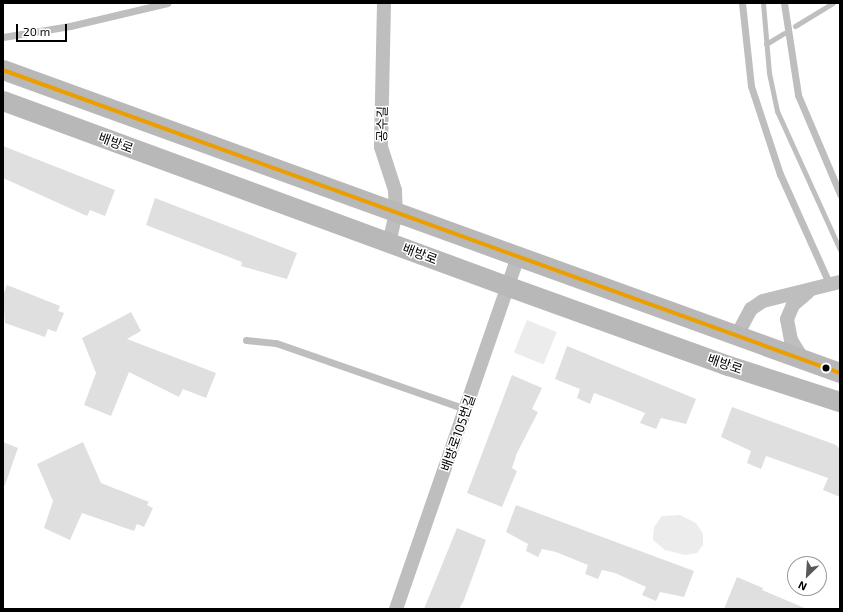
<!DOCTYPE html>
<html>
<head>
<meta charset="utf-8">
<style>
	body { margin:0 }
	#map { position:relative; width:843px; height:612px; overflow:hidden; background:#fff; font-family:"Exo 2","Noto Sans KR",sans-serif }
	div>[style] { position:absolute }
	.green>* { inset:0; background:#ececec; transform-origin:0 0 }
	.stream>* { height:5px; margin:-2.5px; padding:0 2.5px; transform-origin:2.5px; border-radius:2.5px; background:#bfbfbf }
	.building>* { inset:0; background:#dfdfdf }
	.lane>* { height:7px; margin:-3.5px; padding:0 3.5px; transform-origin:3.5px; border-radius:3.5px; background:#bebebe }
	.street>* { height:14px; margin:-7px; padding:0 7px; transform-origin:7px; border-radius:7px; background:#bebebe }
	.secondary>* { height:20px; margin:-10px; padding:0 10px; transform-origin:10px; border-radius:10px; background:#b8b8b8 }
	.bus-1>* { height:4px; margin:-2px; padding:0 2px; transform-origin:2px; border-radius:2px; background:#eb9e00 }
	.dots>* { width:11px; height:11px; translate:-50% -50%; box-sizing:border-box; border:2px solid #fff; border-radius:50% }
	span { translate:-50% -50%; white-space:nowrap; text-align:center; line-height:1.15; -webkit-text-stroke:3px #fff; paint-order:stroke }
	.street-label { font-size:13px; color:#000 }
	.frame { position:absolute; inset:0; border:4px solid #000; pointer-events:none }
	.north { position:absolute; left:787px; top:556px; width:40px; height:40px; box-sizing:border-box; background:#fff; border:1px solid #999; border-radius:50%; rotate:205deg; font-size:11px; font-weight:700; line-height:16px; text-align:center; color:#000 }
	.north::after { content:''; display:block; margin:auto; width:14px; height:18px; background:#595959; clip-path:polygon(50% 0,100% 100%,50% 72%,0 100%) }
	.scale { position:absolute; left:16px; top:24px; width:51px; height:18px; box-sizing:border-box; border:2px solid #000; border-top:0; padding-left:5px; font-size:12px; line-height:14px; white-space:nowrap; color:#000; -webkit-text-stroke:3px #fff; paint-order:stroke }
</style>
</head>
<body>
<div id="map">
	<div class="green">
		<i style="left:527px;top:320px;width:32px;height:35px;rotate:22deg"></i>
		<i style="clip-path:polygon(680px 515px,696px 523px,703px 534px,703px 545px,697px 553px,685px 555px,665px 550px,653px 540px,654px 527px,662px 516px)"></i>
	</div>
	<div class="stream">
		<i style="left:763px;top:3px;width:70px;rotate:85.1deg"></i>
		<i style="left:769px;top:73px;width:39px;rotate:78deg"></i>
		<i style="left:777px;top:111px;width:153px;rotate:65.6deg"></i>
		<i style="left:795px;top:26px;width:44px;rotate:-31.2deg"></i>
		<i style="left:766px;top:44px;width:21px;rotate:-31deg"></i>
	</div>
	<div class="building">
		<i style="clip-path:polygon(3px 146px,115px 190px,105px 216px,90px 210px,87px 216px,3px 178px)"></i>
		<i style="clip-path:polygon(155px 198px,297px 253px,287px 279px,241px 266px,242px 262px,146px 225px)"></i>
		<i style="clip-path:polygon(7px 285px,60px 306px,58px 311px,64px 313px,56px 332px,48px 329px,45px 337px,5px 323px,3px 296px)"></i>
		<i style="clip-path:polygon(131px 312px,141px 331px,127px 339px,216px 373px,206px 398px,183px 389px,179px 397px,129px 372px,111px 416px,84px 405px,96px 373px,82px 338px)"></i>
		<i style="clip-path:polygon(567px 346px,696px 399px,686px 424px,661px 418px,656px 429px,640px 423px,645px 413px,610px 399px,594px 393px,590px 404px,577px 398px,580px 389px,555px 379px)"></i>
		<i style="clip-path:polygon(512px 375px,542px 388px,532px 409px,538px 412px,517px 453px,512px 468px,517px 471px,502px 507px,467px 493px)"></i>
		<i style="clip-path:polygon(732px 407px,836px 445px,840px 449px,840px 497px,823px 490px,828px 478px,766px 456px,761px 469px,747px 463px,751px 451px,721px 437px)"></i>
		<i style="clip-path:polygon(3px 442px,18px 448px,5px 485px,3px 485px)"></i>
		<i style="clip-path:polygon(83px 442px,101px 483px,149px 502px,147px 505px,153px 508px,144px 527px,137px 524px,134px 531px,82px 513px,70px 540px,44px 528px,53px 501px,37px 464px)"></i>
		<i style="clip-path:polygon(516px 505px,694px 571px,684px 597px,660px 592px,656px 601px,642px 595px,646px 587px,615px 573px,602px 570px,598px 579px,585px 574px,588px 565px,556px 552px,542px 549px,538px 557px,526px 551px,528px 544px,506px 532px)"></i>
		<i style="clip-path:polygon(457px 528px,486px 540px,464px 600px,459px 609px,424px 609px)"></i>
		<i style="clip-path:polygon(737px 577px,763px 588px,762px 590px,807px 609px,724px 609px)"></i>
	</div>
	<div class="lane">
		<i style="left:742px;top:3px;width:83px;rotate:83.8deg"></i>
		<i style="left:751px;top:86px;width:93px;rotate:71.8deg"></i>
		<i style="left:780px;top:174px;width:122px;rotate:65.8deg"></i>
		<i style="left:784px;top:3px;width:93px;rotate:81.3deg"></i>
		<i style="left:798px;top:95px;width:108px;rotate:67deg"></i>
		<i style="left:3px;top:37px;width:68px;rotate:-9.3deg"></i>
		<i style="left:70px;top:26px;width:100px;rotate:-13.3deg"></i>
		<i style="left:246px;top:340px;width:30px;rotate:6deg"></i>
		<i style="left:276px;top:343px;width:201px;rotate:19.2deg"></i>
	</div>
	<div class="street">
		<i style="left:384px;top:3px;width:144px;rotate:91.2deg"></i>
		<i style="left:381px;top:147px;width:45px;rotate:72deg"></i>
		<i style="left:395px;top:190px;width:23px;rotate:88deg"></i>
		<i style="left:396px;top:213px;width:31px;rotate:103deg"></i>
		<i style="left:736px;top:337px;width:32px;rotate:-62deg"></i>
		<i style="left:751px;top:309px;width:14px;rotate:-34deg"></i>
		<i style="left:763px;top:301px;width:79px;rotate:-13.9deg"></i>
		<i style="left:804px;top:361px;width:25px;rotate:-122deg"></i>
		<i style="left:791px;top:340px;width:21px;rotate:-101deg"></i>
		<i style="left:787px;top:319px;width:15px;rotate:-67deg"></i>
		<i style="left:793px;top:305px;width:20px;rotate:-41deg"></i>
		<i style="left:396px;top:609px;width:373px;rotate:-70.9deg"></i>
	</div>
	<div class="secondary">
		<i style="left:3px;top:70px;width:890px;rotate:19.9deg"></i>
		<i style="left:3px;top:101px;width:539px;rotate:20.18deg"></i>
		<i style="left:509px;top:287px;width:234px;rotate:19.8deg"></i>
		<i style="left:729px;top:366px;width:117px;rotate:18deg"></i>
	</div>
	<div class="bus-1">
		<i style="left:3px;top:70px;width:890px;rotate:19.9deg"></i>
	</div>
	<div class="dots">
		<i style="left:826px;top:368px;background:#000"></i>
	</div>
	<div class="street-label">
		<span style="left:382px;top:124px;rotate:-89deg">공수길</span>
		<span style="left:116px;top:143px;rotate:20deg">배방로</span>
		<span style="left:420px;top:254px;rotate:21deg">배방로</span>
		<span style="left:725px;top:364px;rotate:19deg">배방로</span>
		<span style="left:458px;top:433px;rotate:-71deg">배방로105번길</span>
	</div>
	<div class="frame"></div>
	<div class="north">N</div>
	<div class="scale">20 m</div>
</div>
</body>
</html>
